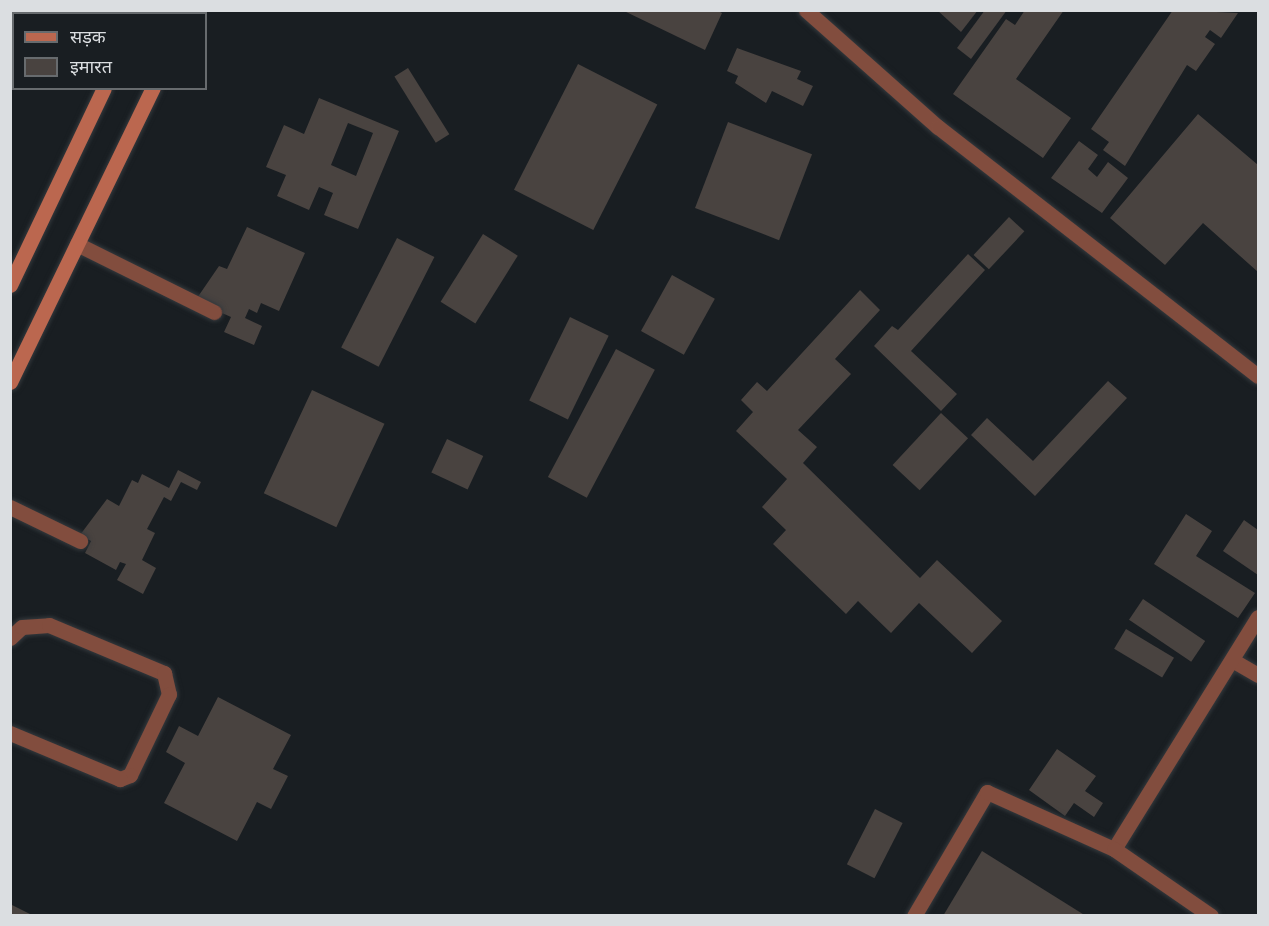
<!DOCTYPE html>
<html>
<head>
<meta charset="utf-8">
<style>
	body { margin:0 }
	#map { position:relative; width:1269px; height:926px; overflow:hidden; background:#191e22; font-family:"Open Sans","Noto Sans Devanagari",sans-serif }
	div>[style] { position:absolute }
	.building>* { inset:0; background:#494340; transform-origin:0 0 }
	.roads { filter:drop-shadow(0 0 2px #34393d) drop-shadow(0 0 2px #34393d) }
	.lane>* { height:15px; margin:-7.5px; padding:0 7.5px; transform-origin:7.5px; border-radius:7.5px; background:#824d3e }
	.street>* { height:15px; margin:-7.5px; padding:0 7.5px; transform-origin:7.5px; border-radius:7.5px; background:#824d3e }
	.secondary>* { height:15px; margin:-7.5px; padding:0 7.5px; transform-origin:7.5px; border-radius:7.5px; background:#bb674f }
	span { translate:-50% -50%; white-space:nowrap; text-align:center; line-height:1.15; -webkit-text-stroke:4.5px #191e22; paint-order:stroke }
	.frame { position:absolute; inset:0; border:12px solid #dbdee1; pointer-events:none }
	.legend { position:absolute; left:12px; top:12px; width:195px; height:78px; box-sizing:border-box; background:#191e22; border:2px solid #676b6e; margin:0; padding:8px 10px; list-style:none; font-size:18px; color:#dbdee1 }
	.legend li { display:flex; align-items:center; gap:12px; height:30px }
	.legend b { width:30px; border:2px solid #676b6e }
</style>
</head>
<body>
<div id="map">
	<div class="building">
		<i style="clip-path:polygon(622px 10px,716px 10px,722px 13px,705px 50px)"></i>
		<i style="clip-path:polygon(937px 10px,978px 10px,961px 32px)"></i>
		<i style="clip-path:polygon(985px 10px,1007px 10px,971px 59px,957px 48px)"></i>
		<i style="clip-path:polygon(1025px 10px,1064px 10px,1016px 79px,1071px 118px,1043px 158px,953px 94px,1006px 19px,1015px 25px)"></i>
		<i style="clip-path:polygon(1173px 10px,1238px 13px,1221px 38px,1210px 30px,1205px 37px,1215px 44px,1196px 71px,1187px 65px,1125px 166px,1103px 150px,1109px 142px,1091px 129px)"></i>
		<i style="clip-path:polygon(737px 48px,801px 71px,797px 79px,813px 86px,803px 106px,772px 91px,766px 103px,735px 83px,738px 76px,727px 71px)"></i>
		<i style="left:578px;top:64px;width:89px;height:141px;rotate:27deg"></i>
		<i style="left:408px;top:68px;width:78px;height:16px;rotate:58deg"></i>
		<i style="clip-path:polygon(evenodd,319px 98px,399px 131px,358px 229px,324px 215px,333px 193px,319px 187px,309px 210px,277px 196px,286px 175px,266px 167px,284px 125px,304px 134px,319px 98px,348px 123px,373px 133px,356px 176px,331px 165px,348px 123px)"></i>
		<i style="clip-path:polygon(1198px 114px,1258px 165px,1258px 272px,1203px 223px,1165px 265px,1110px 218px)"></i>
		<i style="left:728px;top:122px;width:90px;height:92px;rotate:21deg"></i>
		<i style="clip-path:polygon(1079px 141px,1098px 155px,1088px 169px,1097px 177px,1108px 162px,1128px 178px,1102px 213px,1051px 178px)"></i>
		<i style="left:1009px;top:217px;width:21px;height:52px;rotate:43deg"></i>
		<i style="clip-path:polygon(247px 227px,305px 253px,279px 311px,261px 303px,257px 313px,249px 309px,245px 318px,262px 326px,254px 345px,224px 332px,231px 317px,195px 301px,219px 266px,227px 269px)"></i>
		<i style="left:483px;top:234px;width:41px;height:80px;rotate:32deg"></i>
		<i style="left:397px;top:238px;width:42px;height:123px;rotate:27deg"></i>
		<i style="clip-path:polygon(968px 254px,985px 270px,911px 351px,957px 394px,941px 411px,874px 346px,892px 326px,898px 330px)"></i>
		<i style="left:672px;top:275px;width:49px;height:64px;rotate:29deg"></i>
		<i style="clip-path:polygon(860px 290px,880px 310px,835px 359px,851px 374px,798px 430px,817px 447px,803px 463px,920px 578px,937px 560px,1002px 621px,972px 653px,919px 603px,891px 633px,858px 601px,846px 614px,773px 544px,786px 530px,762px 507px,787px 479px,736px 431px,753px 412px,741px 400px,757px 382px,767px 391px)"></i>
		<i style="left:570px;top:317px;width:43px;height:93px;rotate:26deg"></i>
		<i style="left:616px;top:349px;width:44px;height:145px;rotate:28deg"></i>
		<i style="clip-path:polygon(1108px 381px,1127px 398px,1035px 496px,971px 435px,987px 418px,1033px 461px)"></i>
		<i style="left:312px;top:390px;width:80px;height:114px;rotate:25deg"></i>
		<i style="left:941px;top:413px;width:37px;height:71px;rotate:43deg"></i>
		<i style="left:447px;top:439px;width:40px;height:37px;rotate:25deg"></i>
		<i style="clip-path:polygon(178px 470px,201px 482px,197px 490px,181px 482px,171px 501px,164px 497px,147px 529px,155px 533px,142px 560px,156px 568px,143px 594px,117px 580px,126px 564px,120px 562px,116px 570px,85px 553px,91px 541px,80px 535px,107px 499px,119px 506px,132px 480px,138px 483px,142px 474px,169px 488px)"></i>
		<i style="clip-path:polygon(1186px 514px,1212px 531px,1196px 556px,1255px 593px,1238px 618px,1154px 564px)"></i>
		<i style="clip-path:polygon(1244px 520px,1258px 530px,1258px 575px,1223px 551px)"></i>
		<i style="left:1143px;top:599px;width:75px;height:25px;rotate:34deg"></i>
		<i style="left:1126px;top:629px;width:56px;height:23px;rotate:31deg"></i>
		<i style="clip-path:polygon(218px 697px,291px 735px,273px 769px,288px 776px,271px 809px,257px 802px,237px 841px,164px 803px,185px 763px,166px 752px,179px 726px,198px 736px)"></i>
		<i style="clip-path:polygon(1057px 749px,1096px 776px,1085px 791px,1103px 803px,1094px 817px,1074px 803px,1065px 816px,1029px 790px)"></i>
		<i style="left:875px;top:809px;width:31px;height:62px;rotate:27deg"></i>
		<i style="clip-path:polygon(982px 851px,1086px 916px,943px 916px)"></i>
		<i style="clip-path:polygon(10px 904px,34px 916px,10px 916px)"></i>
	</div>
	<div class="roads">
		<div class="lane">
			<i style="left:77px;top:244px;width:153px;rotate:26.4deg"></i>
			<i style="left:10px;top:507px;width:78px;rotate:25.9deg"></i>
			<i style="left:10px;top:638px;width:16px;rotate:-43deg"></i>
			<i style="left:22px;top:627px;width:27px;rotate:-4deg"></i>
			<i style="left:49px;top:625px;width:125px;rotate:22.7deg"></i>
			<i style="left:164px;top:673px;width:22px;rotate:77deg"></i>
			<i style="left:169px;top:694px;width:90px;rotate:115.7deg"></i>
			<i style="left:130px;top:775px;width:11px;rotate:158deg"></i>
			<i style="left:120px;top:779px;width:119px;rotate:-157.3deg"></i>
		</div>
		<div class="street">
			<i style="left:806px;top:10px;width:176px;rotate:41.6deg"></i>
			<i style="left:938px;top:127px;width:405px;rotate:37.9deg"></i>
			<i style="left:1232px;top:660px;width:30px;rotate:30deg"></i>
			<i style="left:1114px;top:849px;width:273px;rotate:-58.2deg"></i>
			<i style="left:914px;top:916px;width:144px;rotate:-59.5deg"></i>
			<i style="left:987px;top:792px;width:139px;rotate:24.2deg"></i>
			<i style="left:1114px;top:849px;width:118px;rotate:34.6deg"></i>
		</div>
		<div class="secondary">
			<i style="left:140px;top:14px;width:4px;rotate:-63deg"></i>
			<i style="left:190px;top:14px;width:4px;rotate:-76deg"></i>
			<i style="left:10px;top:285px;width:218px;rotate:-64.5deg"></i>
			<i style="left:10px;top:382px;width:327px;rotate:-64.1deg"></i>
		</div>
	</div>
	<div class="frame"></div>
	<ul class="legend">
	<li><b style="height:8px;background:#bb674f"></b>सड़क</li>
	<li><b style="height:16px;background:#494340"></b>इमारत</li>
	</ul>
</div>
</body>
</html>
